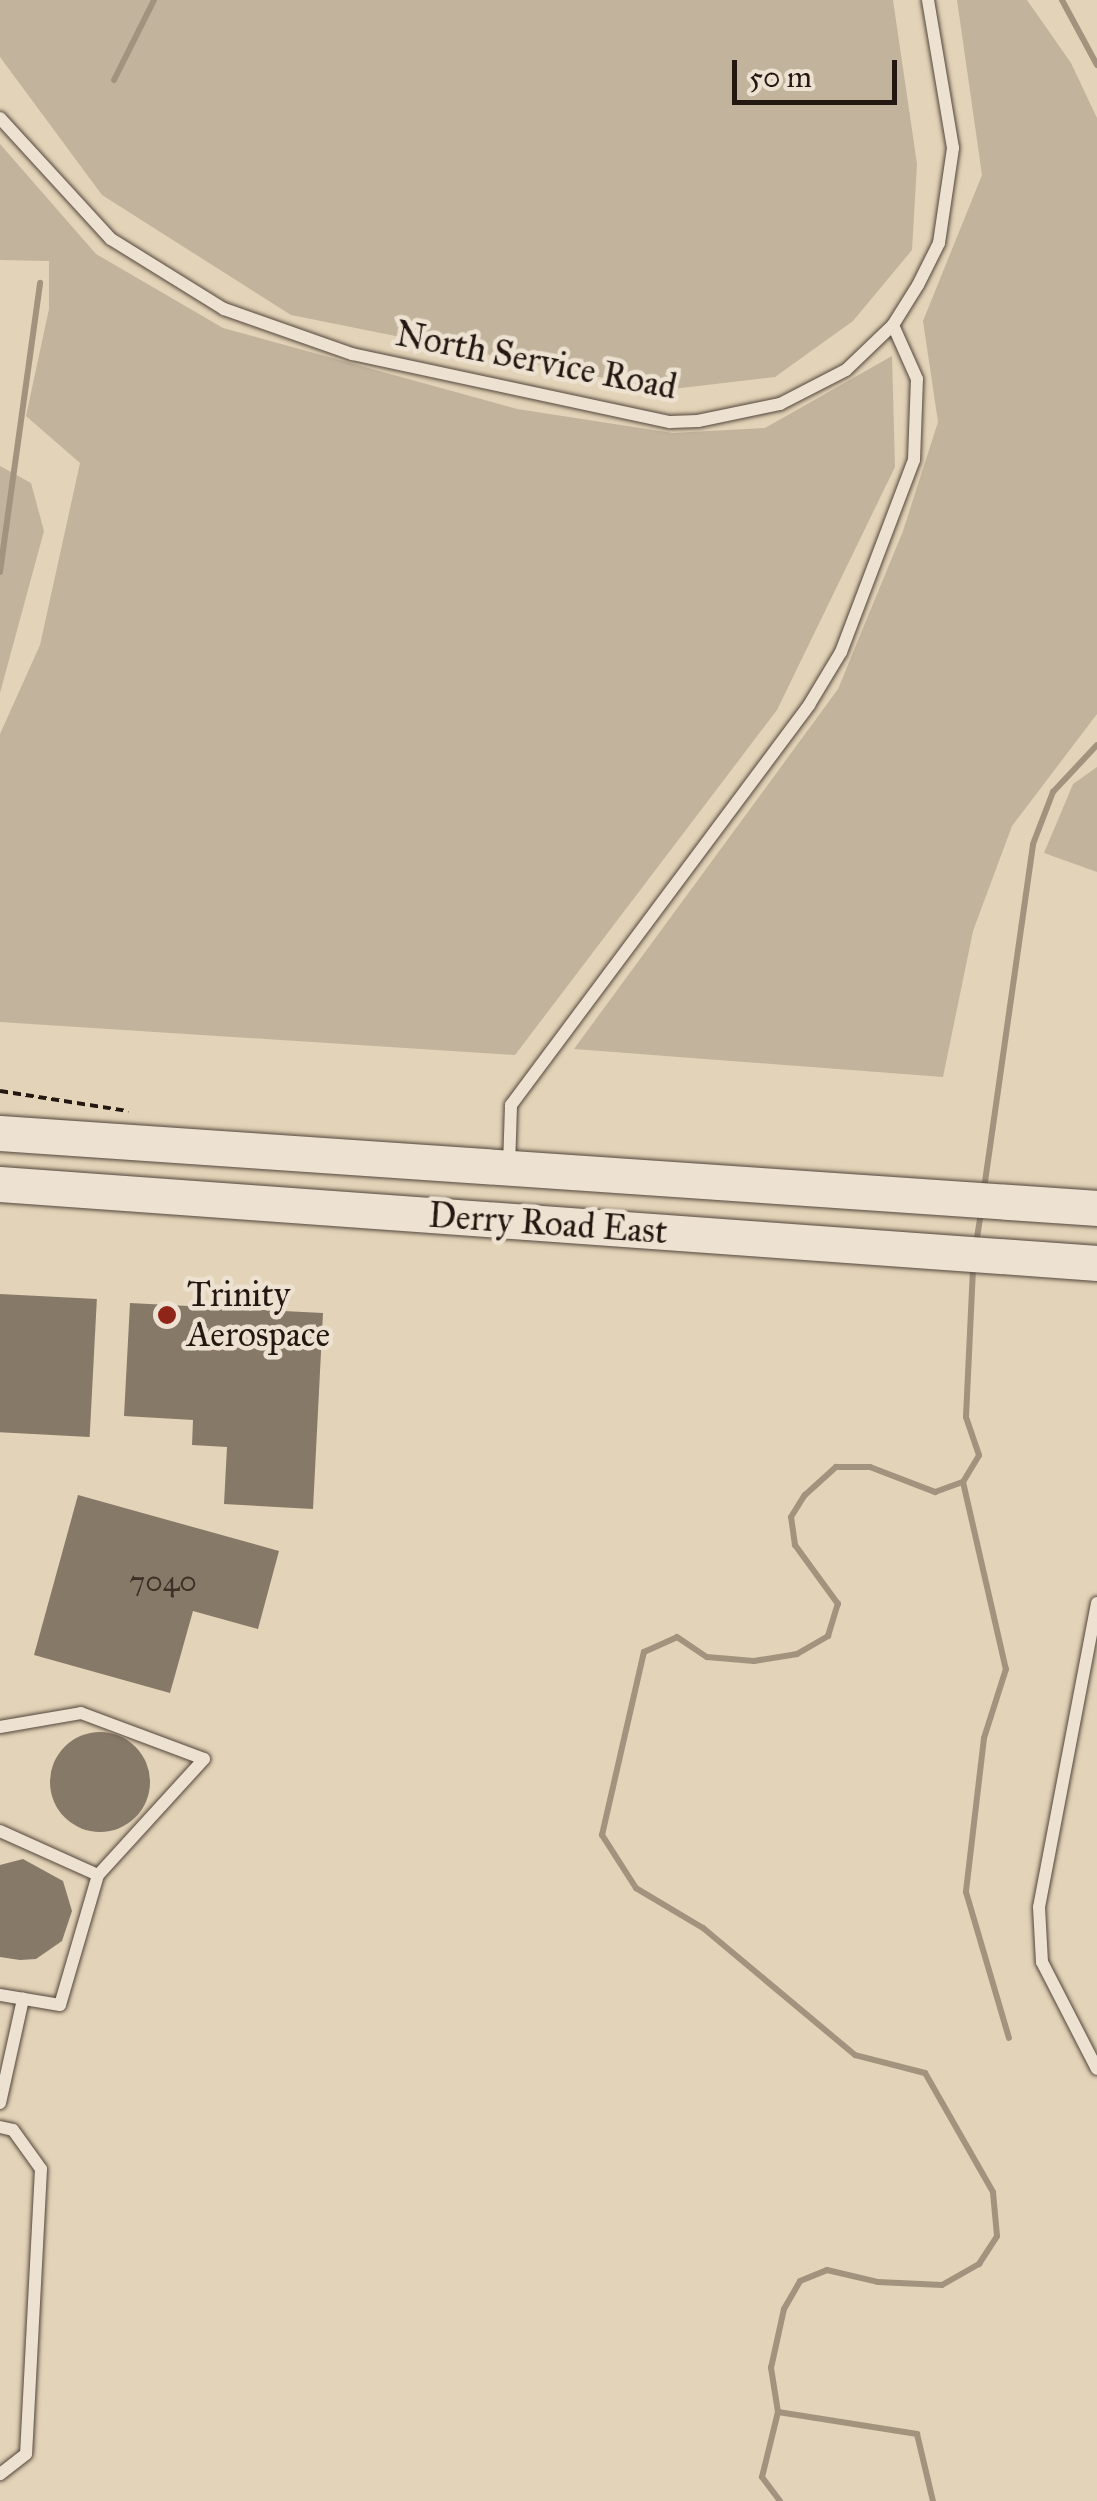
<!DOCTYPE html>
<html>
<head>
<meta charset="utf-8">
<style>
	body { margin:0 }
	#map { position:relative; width:1097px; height:2501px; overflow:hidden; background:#e3d3b8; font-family:"IM FELL Great Primer",serif }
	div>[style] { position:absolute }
	.green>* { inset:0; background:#c2b39c }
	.stream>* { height:6px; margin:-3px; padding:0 3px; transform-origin:3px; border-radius:3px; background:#a2937f }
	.building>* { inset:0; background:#877968; transform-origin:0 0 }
	.round { border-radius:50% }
	.path>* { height:4px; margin-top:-2px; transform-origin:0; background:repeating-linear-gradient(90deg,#231711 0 8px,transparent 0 13px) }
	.roads { filter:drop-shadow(0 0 2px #53463b) drop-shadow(0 0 2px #53463b) }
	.lane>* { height:12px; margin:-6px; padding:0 6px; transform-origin:6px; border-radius:6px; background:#ede2d1 }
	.secondary>* { height:35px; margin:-17.5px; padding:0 17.5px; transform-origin:17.5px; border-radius:17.5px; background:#ede2d1 }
	.dots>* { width:28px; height:28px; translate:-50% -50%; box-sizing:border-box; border:5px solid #ede2d1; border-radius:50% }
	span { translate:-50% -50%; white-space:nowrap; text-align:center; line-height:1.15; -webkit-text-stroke:9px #ede2d1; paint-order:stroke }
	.number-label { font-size:30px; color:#3c3027 }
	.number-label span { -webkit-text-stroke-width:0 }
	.street-label { font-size:35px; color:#231711 }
	.poi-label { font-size:35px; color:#231711 }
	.left { translate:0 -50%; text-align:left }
	.scale { position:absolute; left:732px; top:60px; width:165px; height:45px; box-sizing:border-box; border:5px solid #231711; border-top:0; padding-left:12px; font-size:30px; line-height:35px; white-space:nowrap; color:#231711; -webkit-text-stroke:8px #ede2d1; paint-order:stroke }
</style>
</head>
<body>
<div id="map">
	<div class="green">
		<i style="clip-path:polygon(0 0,893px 0,917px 164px,912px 250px,853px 321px,775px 377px,664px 390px,291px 315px,102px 195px,0 57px)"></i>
		<i style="clip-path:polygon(957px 0,1027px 0,1071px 63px,1097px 118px,1097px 714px,1012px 826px,973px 931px,943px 1077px,574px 1049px,838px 689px,903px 531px,938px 422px,923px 321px,982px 175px)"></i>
		<i style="clip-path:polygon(0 144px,96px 254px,223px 328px,517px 409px,673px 433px,765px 428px,892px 356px,895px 467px,777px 710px,515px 1055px,0 1022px,0 734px,40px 645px,80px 463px,26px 416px,49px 309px,49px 261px,0 260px)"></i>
		<i style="clip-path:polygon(0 466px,31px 483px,44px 531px,0 693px)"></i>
		<i style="clip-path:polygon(1097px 767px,1097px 872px,1044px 853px,1073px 784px)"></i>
	</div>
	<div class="stream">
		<i style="left:1062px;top:0;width:74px;rotate:61.7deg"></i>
		<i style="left:114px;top:80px;width:89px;rotate:-63.4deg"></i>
		<i style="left:0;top:572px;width:292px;rotate:-82.1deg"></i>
		<i style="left:984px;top:1189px;width:348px;rotate:-81.9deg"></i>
		<i style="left:1033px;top:844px;width:56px;rotate:-69deg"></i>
		<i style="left:1053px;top:792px;width:64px;rotate:-46.9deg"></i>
		<i style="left:976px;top:1244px;width:32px;rotate:-81deg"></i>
		<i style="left:963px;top:1482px;width:192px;rotate:77.1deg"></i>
		<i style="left:1006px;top:1669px;width:72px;rotate:107.7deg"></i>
		<i style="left:984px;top:1738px;width:155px;rotate:96.7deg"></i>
		<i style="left:966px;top:1892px;width:152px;rotate:73.6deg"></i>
		<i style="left:778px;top:2412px;width:141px;rotate:9deg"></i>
		<i style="left:917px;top:2434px;width:69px;rotate:76.6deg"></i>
		<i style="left:780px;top:2501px;width:30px;rotate:-127deg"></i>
		<i style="left:762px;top:2477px;width:67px;rotate:-76.2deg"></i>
		<i style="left:778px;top:2412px;width:45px;rotate:-99deg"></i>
		<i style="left:771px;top:2368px;width:60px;rotate:-77.6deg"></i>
		<i style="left:784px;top:2309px;width:32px;rotate:-60deg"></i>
		<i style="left:800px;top:2281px;width:29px;rotate:-22deg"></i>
		<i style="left:827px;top:2270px;width:52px;rotate:13.2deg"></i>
		<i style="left:878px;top:2282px;width:64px;rotate:2.7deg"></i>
		<i style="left:942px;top:2285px;width:43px;rotate:-29.6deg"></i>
		<i style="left:979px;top:2264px;width:33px;rotate:-57deg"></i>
		<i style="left:997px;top:2236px;width:44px;rotate:-95.2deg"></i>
		<i style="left:993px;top:2192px;width:137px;rotate:-119.7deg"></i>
		<i style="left:925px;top:2073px;width:72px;rotate:-165.6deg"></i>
		<i style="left:855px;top:2055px;width:198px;rotate:-140.1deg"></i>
		<i style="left:703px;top:1928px;width:78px;rotate:-149.2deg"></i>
		<i style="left:636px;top:1888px;width:63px;rotate:-122.7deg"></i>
		<i style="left:602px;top:1835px;width:188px;rotate:-77.1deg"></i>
		<i style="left:644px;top:1652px;width:36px;rotate:-24deg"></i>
		<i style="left:677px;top:1637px;width:36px;rotate:34deg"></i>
		<i style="left:707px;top:1657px;width:47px;rotate:4.9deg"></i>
		<i style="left:754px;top:1661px;width:44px;rotate:-9.2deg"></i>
		<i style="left:797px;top:1654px;width:36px;rotate:-30deg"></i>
		<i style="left:828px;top:1636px;width:34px;rotate:-73deg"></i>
		<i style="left:838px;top:1604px;width:73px;rotate:-126.1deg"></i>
		<i style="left:795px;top:1545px;width:28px;rotate:-98deg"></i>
		<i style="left:791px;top:1517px;width:26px;rotate:-58deg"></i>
		<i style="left:805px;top:1495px;width:42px;rotate:-42.1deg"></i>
		<i style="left:836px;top:1467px;width:34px"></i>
		<i style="left:870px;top:1467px;width:70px;rotate:21deg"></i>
		<i style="left:935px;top:1492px;width:30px;rotate:-20deg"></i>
		<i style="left:963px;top:1482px;width:31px;rotate:-59deg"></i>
		<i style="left:979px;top:1455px;width:40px;rotate:-108.9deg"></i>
		<i style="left:966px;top:1417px;width:151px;rotate:-87.3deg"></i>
	</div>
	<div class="building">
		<i style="left:0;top:1294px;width:97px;height:138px;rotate:3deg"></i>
		<i style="clip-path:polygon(130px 1303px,323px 1313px,313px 1509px,224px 1504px,227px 1447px,192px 1445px,193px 1420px,124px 1416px)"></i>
		<i style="clip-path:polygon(78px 1495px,279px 1551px,258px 1629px,193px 1611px,170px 1693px,34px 1655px)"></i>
		<i class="round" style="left:50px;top:1732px;width:100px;height:100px"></i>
		<i style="clip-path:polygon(23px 1859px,63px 1881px,72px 1911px,62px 1941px,36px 1959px,20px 1960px,0 1957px,0 1865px)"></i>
	</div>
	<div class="path">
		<i style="left:0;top:1091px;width:130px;rotate:8.9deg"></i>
	</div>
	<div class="roads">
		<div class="lane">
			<i style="left:0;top:118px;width:164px;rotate:47.5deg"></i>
			<i style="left:111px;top:239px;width:133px;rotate:31.8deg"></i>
			<i style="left:224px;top:309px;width:136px;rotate:19.4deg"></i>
			<i style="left:352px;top:354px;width:325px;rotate:12.1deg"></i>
			<i style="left:670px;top:422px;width:28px;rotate:-2deg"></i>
			<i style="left:698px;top:421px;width:84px;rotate:-11.7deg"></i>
			<i style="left:780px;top:404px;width:74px;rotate:-27.3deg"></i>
			<i style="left:846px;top:370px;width:65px;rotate:-43.8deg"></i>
			<i style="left:893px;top:325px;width:47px;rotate:-58deg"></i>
			<i style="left:918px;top:285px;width:47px;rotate:-63.4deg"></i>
			<i style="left:939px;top:243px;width:96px;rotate:-81.6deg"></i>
			<i style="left:953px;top:148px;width:150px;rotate:-99.6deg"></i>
			<i style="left:509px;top:1166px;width:61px;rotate:-88.1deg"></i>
			<i style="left:511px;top:1105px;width:499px;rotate:-53.3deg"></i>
			<i style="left:809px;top:705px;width:62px;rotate:-58.9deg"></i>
			<i style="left:841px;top:652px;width:205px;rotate:-69.2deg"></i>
			<i style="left:914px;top:460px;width:81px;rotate:-87.9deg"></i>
			<i style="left:917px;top:379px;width:59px;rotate:-114deg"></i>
			<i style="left:1097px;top:1603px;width:309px;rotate:100.8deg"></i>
			<i style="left:1039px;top:1907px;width:55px;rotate:86.9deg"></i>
			<i style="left:1042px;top:1962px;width:120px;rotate:62.8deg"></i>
			<i style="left:0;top:1727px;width:82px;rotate:-9.8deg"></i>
			<i style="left:81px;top:1713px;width:131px;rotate:20.5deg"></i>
			<i style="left:204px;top:1759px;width:157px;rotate:132.4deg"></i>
			<i style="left:98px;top:1875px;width:135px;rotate:106.3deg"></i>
			<i style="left:60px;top:2005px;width:61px;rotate:-170.5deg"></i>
			<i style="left:0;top:1831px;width:107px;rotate:24.2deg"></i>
			<i style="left:0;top:2103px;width:107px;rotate:-77.5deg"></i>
			<i style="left:0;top:2127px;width:13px;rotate:13deg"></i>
			<i style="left:13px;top:2130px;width:48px;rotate:54.3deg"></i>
			<i style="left:41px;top:2169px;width:285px;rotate:93deg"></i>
			<i style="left:26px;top:2454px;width:33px;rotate:142deg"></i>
		</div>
		<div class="secondary">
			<i style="left:0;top:1133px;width:1100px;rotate:3.91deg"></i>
			<i style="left:0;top:1184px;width:1100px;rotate:4.12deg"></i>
		</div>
	</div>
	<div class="dots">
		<i style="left:167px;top:1315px;background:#8f2418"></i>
	</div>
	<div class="number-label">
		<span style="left:163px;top:1581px">7040</span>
	</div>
	<div class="street-label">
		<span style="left:536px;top:361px;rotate:11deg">North Service Road</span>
		<span style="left:548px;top:1224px;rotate:4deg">Derry Road East</span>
	</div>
	<div class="poi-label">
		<span class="left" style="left:187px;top:1315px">Trinity<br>Aerospace</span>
	</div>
	<div class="scale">50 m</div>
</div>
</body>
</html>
